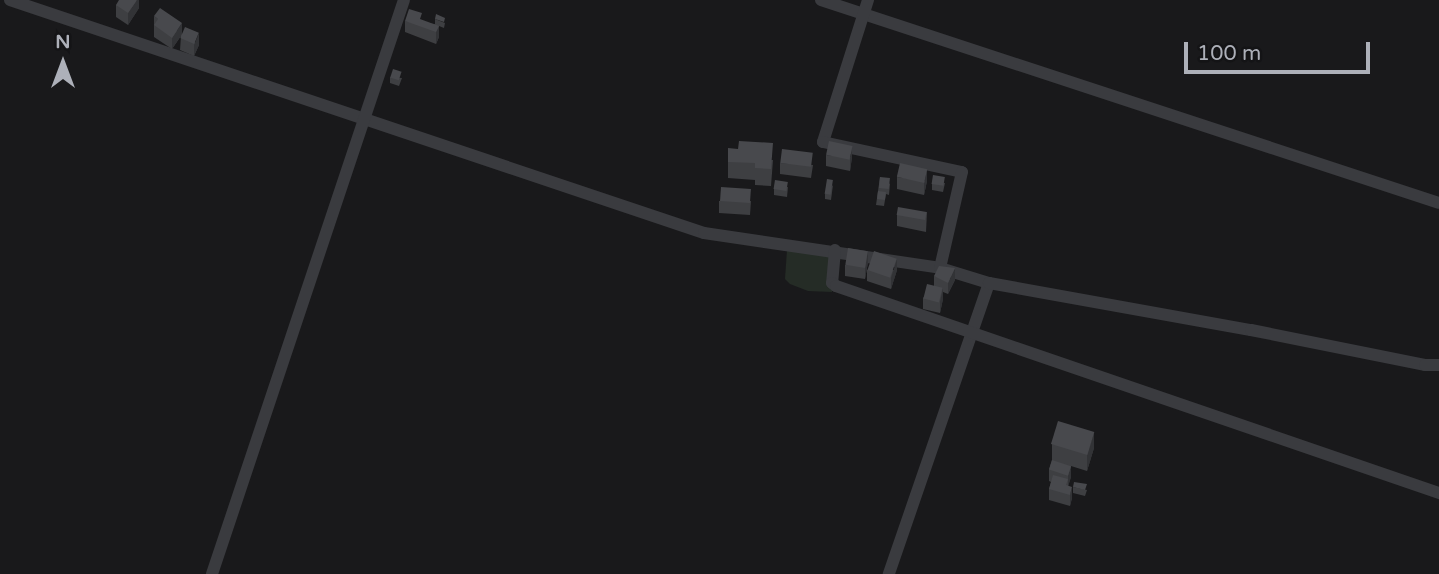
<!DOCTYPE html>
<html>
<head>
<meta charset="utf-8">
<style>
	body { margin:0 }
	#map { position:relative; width:1439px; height:574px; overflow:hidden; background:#19191b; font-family:"Varela Round",sans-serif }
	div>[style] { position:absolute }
	.green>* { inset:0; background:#252c26 }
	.minor>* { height:12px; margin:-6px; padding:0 6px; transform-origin:6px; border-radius:6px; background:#3a3b3f }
	.wall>* { inset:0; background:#3e3f42 }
	.shaded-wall>* { inset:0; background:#323336 }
	.building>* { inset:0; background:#48494d; transform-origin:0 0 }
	span { translate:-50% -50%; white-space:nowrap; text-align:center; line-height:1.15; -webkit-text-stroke:6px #141416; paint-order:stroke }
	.north { position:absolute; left:28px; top:28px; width:70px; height:70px; -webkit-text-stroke:5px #141416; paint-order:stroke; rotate:0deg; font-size:19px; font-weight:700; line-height:28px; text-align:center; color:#adb0b9 }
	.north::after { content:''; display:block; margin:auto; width:24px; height:32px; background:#adb0b9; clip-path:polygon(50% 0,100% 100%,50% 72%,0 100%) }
	.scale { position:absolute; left:1184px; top:42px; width:186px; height:32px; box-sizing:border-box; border:4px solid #adb0b9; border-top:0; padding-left:9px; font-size:21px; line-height:24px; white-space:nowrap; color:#adb0b9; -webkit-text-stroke:5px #141416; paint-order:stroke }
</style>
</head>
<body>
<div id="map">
	<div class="green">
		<i style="clip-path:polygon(787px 250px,833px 256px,832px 292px,808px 291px,790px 284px,785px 279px)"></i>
	</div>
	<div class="minor">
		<i style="left:10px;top:0;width:732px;rotate:18.56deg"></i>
		<i style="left:704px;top:233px;width:239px;rotate:8.4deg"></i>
		<i style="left:940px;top:268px;width:51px;rotate:17deg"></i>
		<i style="left:989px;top:283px;width:308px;rotate:109deg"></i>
		<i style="left:821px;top:0;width:650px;rotate:18.18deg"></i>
		<i style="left:868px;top:0;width:149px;rotate:107.6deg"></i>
		<i style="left:823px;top:142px;width:142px;rotate:12.2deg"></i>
		<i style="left:962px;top:172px;width:98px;rotate:102.9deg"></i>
		<i style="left:835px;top:250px;width:33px;rotate:95deg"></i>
		<i style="left:832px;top:283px;width:5px;rotate:37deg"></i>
		<i style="left:836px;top:286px;width:638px;rotate:18.95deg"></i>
		<i style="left:989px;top:283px;width:266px;rotate:10.2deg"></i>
		<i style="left:1251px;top:330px;width:177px;rotate:11.4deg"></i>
		<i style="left:1425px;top:365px;width:14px"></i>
		<i style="left:212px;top:574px;width:605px;rotate:-71.51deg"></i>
	</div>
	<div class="wall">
		<i style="clip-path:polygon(139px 0,139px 8px,128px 25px,116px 17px,116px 5px)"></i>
		<i style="clip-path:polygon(154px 16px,199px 45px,194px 56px,180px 50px,181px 36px,172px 49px,154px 37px)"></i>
		<i style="clip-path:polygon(435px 19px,445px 23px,444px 28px,439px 26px,439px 37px,436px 44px,405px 32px,405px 21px,435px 24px)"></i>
		<i style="clip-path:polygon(390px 77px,402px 78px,399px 86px,390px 83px)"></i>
		<i style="clip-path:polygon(826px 155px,852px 157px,850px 171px,826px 166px)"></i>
		<i style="clip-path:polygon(773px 160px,771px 186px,755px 185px,755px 180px,728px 178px,728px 162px)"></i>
		<i style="clip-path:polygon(780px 163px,813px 165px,811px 178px,780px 174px)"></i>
		<i style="clip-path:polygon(880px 177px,890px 184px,889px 195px,886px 194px,884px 206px,876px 205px)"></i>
		<i style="clip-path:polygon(897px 177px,927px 181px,924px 195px,897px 189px)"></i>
		<i style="clip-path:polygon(945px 183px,943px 192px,932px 190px,932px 184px)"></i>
		<i style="clip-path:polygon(833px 185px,831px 200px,825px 199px,825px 194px)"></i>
		<i style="clip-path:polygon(788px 187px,787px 197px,774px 195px,774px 189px)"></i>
		<i style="clip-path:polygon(719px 201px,751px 201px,750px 215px,719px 213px)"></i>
		<i style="clip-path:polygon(927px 212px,926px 232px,897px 226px,897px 215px)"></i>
		<i style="clip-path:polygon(868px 262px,865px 279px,845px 276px,845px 265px)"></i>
		<i style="clip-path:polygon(867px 270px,897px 270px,891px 289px,867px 281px)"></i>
		<i style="clip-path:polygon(934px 276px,955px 280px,948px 294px,943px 292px,943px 299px,940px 313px,923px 309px,923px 298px,934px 286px)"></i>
		<i style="clip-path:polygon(1052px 444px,1094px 448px,1087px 471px,1071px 466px,1071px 477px,1068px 486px,1072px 498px,1070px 506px,1049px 500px,1049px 489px,1051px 482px,1049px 481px,1049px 470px,1052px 460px)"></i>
		<i style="clip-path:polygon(1073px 487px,1087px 490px,1085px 496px,1073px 493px)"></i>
	</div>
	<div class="shaded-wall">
		<i style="clip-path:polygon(137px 0,139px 0,139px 8px,128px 25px,128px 13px)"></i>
		<i style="clip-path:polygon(182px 23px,182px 34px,172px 49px,172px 38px)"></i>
		<i style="clip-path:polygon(439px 26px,439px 37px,436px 44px,436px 32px)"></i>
		<i style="clip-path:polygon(199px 33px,199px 45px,194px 56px,194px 45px)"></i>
		<i style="clip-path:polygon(852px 146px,852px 157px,850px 171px,850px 159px)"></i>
		<i style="clip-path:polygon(927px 169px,927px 181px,924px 195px,924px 184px)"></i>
		<i style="clip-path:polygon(868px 251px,868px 262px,865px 279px,865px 268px)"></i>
		<i style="clip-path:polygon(897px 259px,897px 270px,891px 289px,891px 278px)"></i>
		<i style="clip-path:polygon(955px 268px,955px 280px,948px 294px,948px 283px)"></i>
		<i style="clip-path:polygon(943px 288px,943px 299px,940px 313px,940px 302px)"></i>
		<i style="clip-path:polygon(1094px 432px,1094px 448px,1087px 471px,1087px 454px)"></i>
		<i style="clip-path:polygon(1071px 466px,1071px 477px,1068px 487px,1068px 476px)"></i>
		<i style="clip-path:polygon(1072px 487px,1072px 498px,1070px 506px,1070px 495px)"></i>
	</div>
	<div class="building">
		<i style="clip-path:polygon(119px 0,137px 0,128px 13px,116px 5px)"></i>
		<i style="clip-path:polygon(160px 8px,182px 23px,172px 38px,154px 25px,158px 19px,154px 16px)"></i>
		<i style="clip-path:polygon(409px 9px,422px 13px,420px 19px,439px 26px,436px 32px,405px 21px)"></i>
		<i style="clip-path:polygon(436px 14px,445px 18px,444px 22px,435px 19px)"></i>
		<i style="left:185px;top:27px;width:15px;height:12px;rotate:23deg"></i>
		<i style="left:393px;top:69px;width:9px;height:9px;rotate:18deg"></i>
		<i style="clip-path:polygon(739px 141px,773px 143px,771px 169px,755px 168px,755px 163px,728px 162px,728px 148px,738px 149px)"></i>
		<i style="left:829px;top:141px;width:24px;height:14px;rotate:12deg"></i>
		<i style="left:782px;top:149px;width:31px;height:14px;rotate:7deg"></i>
		<i style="left:900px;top:163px;width:28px;height:14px;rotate:13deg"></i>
		<i style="left:933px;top:175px;width:12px;height:9px;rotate:9deg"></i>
		<i style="left:880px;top:177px;width:10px;height:11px;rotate:6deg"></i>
		<i style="left:827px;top:179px;width:6px;height:15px;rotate:9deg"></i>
		<i style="left:775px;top:180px;width:13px;height:9px;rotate:9deg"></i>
		<i style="left:721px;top:187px;width:30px;height:14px;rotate:4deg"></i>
		<i style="left:878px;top:191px;width:8px;height:8px;rotate:7deg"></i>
		<i style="left:898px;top:207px;width:29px;height:8px;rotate:10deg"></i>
		<i style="left:848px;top:248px;width:20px;height:17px;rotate:9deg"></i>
		<i style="left:874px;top:251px;width:24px;height:20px;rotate:19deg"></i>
		<i style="clip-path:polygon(939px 266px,955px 268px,948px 283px,934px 276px)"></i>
		<i style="left:927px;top:284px;width:16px;height:15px;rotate:14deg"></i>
		<i style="left:1058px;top:421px;width:38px;height:24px;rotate:17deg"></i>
		<i style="left:1052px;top:460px;width:20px;height:10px;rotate:18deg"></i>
		<i style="clip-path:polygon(1053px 475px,1068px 479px,1066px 485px,1072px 487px,1070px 495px,1049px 489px)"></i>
		<i style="clip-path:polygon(1074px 482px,1087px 484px,1085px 490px,1073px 487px)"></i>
	</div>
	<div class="north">N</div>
	<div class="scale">100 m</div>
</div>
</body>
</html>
